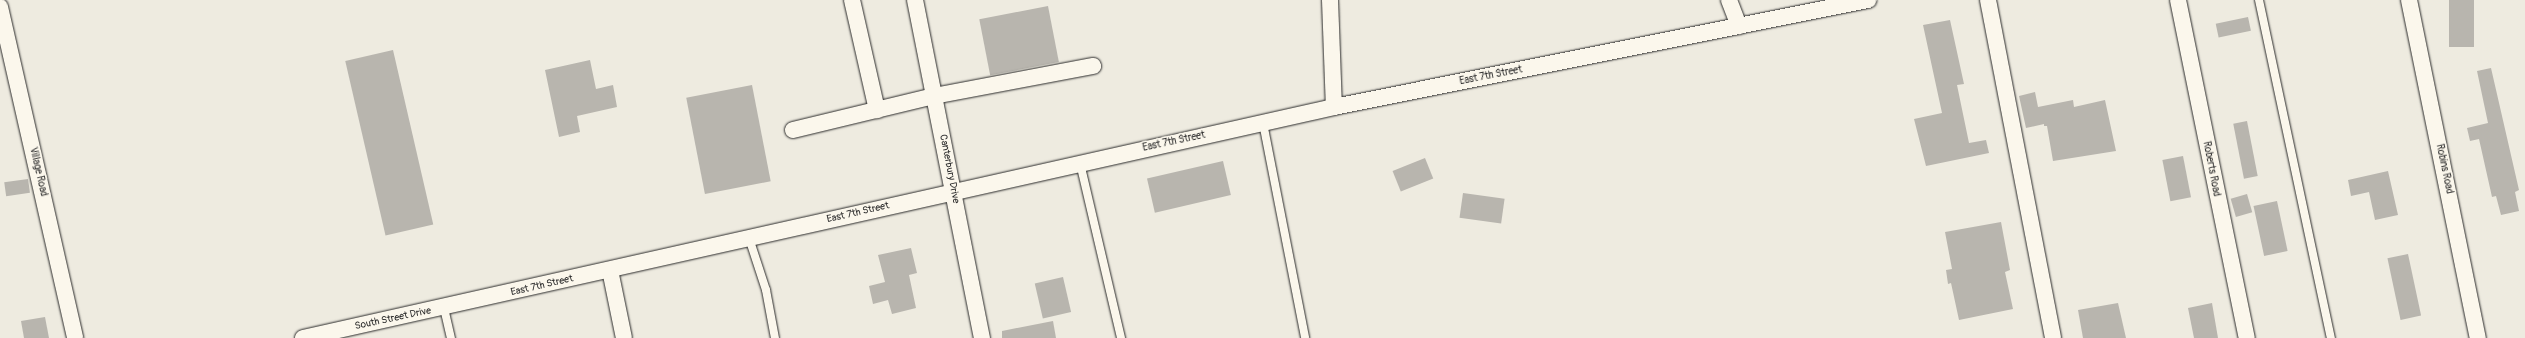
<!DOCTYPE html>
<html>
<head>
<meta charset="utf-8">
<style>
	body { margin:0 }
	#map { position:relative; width:2525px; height:338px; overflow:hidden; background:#eeebe0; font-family:Pangolin,sans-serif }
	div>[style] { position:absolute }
	.building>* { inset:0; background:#b8b5ae; transform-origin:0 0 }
	.roads { filter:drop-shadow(0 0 1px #2b2b2b) drop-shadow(0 0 1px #2b2b2b) }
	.service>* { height:8px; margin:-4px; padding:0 4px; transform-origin:4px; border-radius:4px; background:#fbf7ec }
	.minor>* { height:16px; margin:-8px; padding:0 8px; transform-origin:8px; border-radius:8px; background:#fbf7ec }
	span { translate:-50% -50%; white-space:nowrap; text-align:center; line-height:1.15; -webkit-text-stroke:3px #fbf7ec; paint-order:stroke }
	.street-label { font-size:10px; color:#2b2b2b }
</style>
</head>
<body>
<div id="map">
	<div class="building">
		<i style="left:2449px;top:0;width:25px;height:47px"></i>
		<i style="left:1048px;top:6px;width:57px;height:70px;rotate:79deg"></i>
		<i style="left:2248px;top:17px;width:14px;height:33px;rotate:78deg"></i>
		<i style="clip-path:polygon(1950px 20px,1964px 84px,1957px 85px,1969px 143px,1986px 140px,1989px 153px,1926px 166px,1914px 119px,1942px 113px,1923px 25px)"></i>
		<i style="left:393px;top:50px;width:179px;height:49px;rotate:77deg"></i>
		<i style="clip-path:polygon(590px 60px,596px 89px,613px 85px,617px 107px,577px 116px,580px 132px,559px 137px,545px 70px)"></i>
		<i style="clip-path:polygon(2491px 68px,2519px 190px,2515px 192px,2519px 211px,2501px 215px,2496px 196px,2492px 197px,2479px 139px,2470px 141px,2467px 128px,2488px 123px,2477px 71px)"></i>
		<i style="left:752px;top:85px;width:98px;height:67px;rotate:79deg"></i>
		<i style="clip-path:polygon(2035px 92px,2038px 107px,2073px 100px,2074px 107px,2105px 100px,2116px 151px,2053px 161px,2047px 126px,2044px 126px,2044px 124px,2026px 128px,2019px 96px)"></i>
		<i style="left:2247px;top:121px;width:56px;height:14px;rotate:79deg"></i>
		<i style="left:2183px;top:156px;width:42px;height:21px;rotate:79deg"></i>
		<i style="left:1425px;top:158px;width:22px;height:35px;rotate:68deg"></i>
		<i style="left:1223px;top:161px;width:35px;height:78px;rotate:77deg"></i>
		<i style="clip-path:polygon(2388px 171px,2398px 215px,2375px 220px,2369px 192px,2351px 196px,2348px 180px)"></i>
		<i style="left:28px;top:179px;width:14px;height:24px;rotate:82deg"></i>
		<i style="left:1463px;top:193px;width:42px;height:25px;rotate:8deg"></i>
		<i style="left:2247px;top:194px;width:19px;height:17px;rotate:74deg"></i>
		<i style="left:2277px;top:201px;width:51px;height:24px;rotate:78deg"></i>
		<i style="clip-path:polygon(2001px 222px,2010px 270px,2005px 272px,2013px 309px,1959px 320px,1951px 283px,1948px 284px,1946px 270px,1952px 269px,1945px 232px)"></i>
		<i style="clip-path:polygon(911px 248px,917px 273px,909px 275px,916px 308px,892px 314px,888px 300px,873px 304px,869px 286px,885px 282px,878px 255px)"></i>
		<i style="left:2408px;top:254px;width:63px;height:21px;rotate:78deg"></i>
		<i style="left:1063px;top:277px;width:36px;height:29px;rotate:77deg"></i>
		<i style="clip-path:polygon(2118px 303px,2126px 338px,2083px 338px,2078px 310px)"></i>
		<i style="clip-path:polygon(2212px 303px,2218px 338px,2194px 338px,2188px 308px)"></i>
		<i style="clip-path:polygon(45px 317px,49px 338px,24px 338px,21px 321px)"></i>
		<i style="clip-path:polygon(1053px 321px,1056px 338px,1002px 338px,1002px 331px)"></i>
	</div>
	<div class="roads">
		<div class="service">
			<i style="left:2259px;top:0;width:346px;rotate:78deg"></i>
			<i style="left:1263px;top:123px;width:219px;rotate:78.9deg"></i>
			<i style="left:1080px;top:163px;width:180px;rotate:76.8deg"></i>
			<i style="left:749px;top:238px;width:55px;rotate:71.9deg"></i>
			<i style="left:766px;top:290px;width:49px;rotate:79.4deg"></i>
			<i style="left:444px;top:308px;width:31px;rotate:77deg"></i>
		</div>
		<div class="minor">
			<i style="left:852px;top:0;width:113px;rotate:77.2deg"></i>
			<i style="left:915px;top:0;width:345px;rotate:78.8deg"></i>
			<i style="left:1330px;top:0;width:107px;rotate:87.9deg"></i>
			<i style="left:1729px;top:0;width:28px;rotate:69deg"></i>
			<i style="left:1988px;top:0;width:344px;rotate:79.1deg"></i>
			<i style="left:2178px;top:0;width:345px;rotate:78.5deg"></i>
			<i style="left:2409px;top:0;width:345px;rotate:78.5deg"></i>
			<i style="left:0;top:7px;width:339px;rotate:77.2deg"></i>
			<i style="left:793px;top:130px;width:145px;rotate:-13.6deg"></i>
			<i style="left:934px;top:96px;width:162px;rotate:-10.7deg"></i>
			<i style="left:610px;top:270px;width:69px;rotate:78.4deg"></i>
			<i style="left:303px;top:338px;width:1057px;rotate:-12.63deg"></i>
			<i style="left:1334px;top:107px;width:545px;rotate:-11.33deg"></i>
		</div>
	</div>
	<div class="street-label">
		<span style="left:1491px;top:76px;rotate:-11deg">East 7th Street</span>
		<span style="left:1174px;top:142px;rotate:-12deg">East 7th Street</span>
		<span style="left:949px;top:169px;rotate:79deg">Canterbury Drive</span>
		<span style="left:2211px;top:169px;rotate:79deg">Roberts Road</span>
		<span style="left:2444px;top:169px;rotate:78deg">Robins Road</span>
		<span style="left:38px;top:172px;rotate:77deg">Village Road</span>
		<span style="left:858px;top:213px;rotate:-13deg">East 7th Street</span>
		<span style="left:542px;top:286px;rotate:-13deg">East 7th Street</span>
		<span style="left:393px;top:319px;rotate:-12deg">South Street Drive</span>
	</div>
</div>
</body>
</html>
